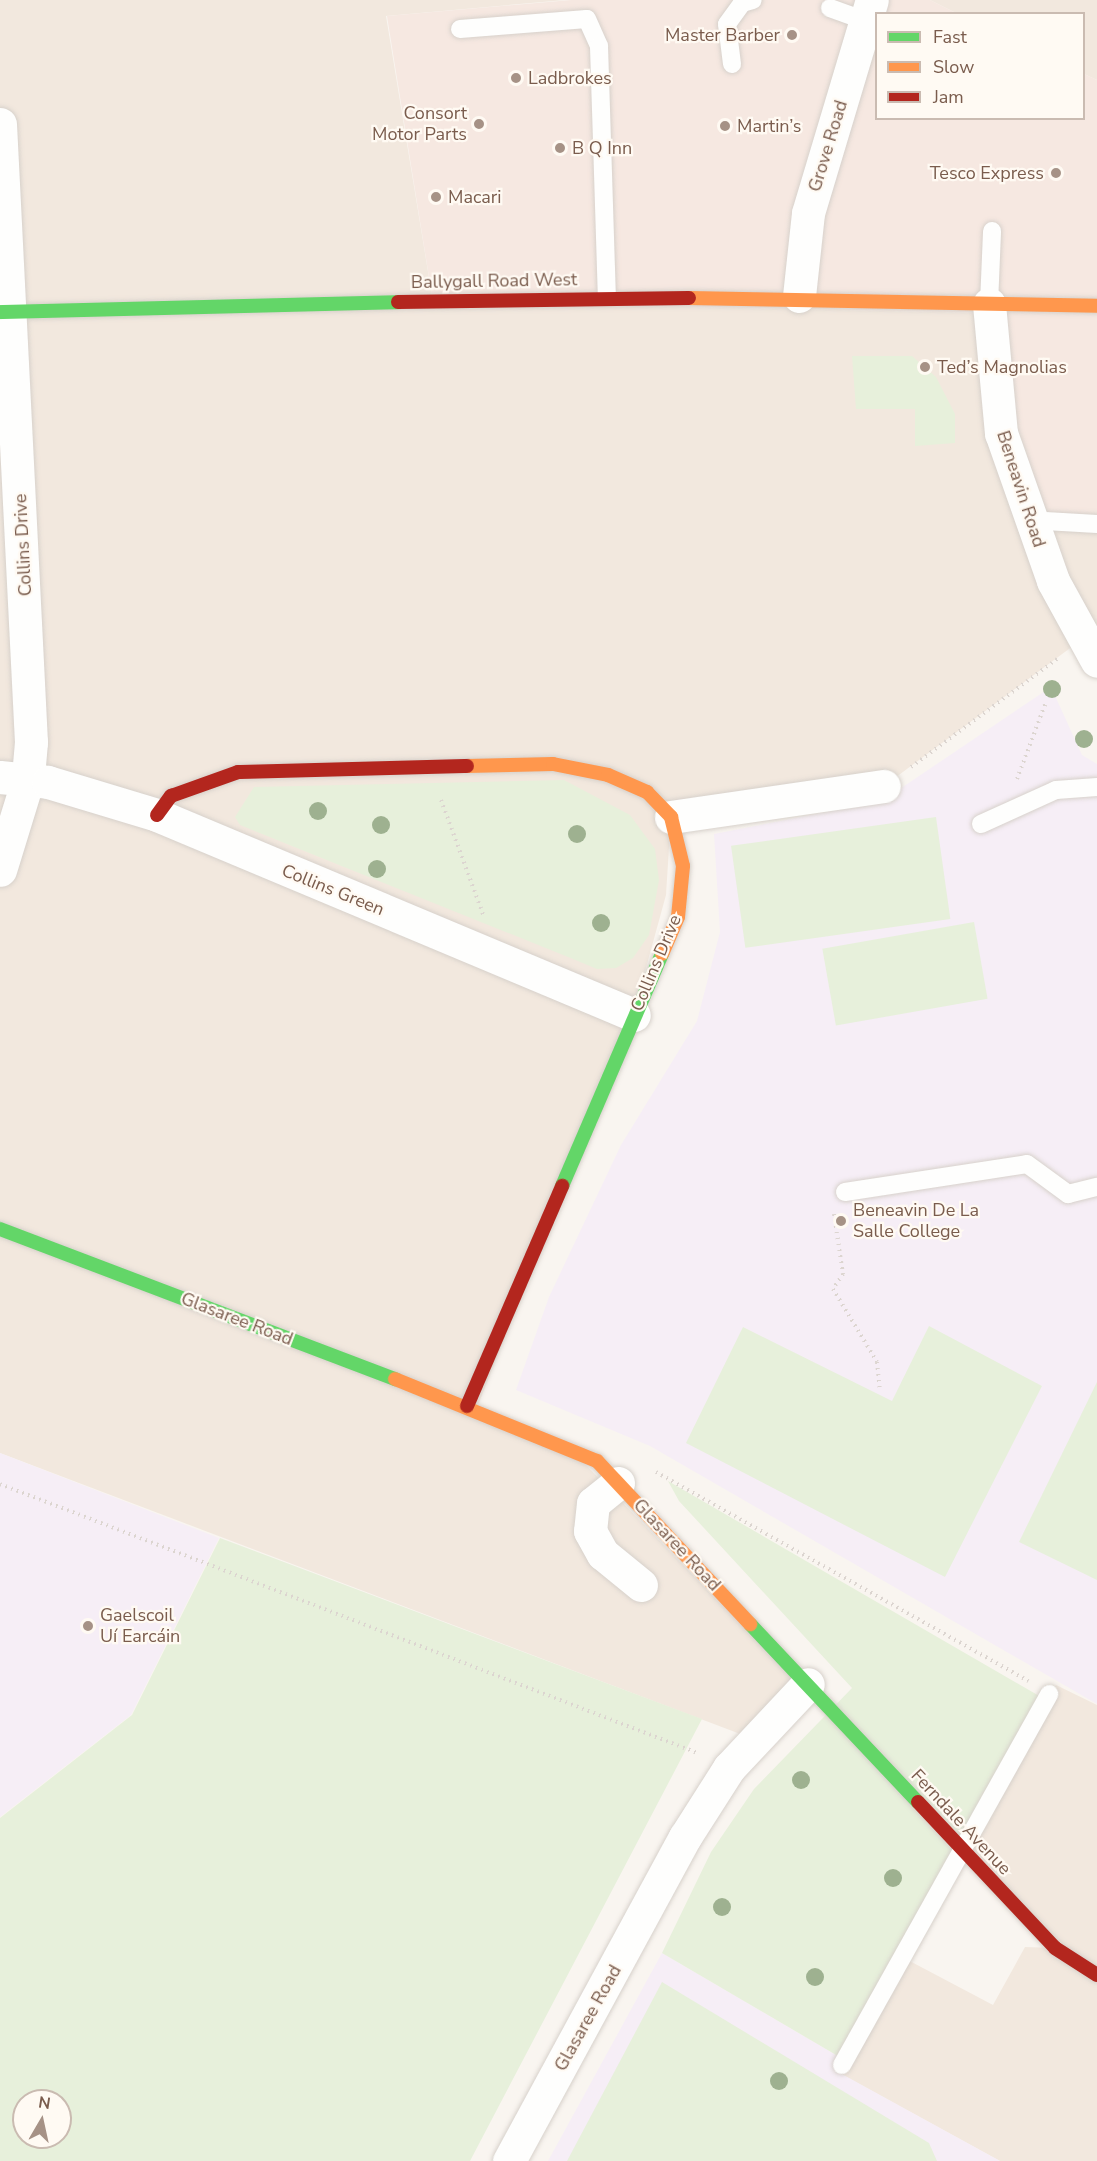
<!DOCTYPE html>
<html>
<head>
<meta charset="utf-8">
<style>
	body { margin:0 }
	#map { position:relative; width:1097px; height:2161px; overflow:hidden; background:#f9f5f0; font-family:"Nunito Sans",sans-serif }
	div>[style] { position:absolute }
	.residential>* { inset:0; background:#f2e8de }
	.commercial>* { inset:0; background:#f6e8e1 }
	.education>* { inset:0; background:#f6eef6 }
	.green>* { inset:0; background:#e7f0db; transform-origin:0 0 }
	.path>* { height:4px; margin-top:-2px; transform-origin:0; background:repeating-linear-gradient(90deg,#dcd5d0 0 1.5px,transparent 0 6px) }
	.roads { filter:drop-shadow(0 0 2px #d7d1cb) drop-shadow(0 0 2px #d7d1cb) }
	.lane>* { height:18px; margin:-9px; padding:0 9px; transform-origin:9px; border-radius:9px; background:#fefefd }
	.street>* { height:33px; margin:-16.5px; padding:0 16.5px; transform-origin:16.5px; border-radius:16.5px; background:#fefefd }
	.fast>* { height:14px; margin:-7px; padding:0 7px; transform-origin:7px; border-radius:7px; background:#63d668 }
	.slow>* { height:14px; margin:-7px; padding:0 7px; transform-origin:7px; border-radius:7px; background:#ff974d }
	.jam>* { height:14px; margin:-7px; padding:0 7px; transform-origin:7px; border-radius:7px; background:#b3261e }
	.trees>* { width:18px; height:18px; margin:-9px; border-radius:50%; background:#9eb190 }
	.dots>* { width:16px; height:16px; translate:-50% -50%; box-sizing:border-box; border:3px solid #fffaf3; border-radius:50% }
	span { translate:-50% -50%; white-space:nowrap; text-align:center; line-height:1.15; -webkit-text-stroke:4.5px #fffaf3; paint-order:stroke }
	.poi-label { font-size:18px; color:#7a5c4d }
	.right { translate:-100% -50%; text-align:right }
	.left { translate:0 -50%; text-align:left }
	.street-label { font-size:18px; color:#7a5c4d }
	.legend { position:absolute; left:875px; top:12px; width:210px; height:108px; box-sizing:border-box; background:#fffaf3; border:2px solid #cabbb1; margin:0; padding:8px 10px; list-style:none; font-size:18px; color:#7a5c4d }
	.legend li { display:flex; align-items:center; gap:12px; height:30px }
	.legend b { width:30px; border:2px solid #cabbb1 }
	.north { position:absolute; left:12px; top:2089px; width:60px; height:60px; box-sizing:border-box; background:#fffaf3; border:2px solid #cabbb1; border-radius:50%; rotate:9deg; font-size:16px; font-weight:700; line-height:24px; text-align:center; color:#7a5c4d }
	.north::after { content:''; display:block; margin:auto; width:21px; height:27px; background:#a69286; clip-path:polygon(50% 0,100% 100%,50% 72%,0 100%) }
</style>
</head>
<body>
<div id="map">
	<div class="residential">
		<i style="clip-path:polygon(0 0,565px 0,386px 16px,433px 302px,992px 313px,1029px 521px,1097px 525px,1097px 660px,1081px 640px,884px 786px,671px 816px,666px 895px,633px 1015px,474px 1415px,585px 1464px,806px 1692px,756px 1740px,0 1453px)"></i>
		<i style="clip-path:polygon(930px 0,1097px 0,1097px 80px,1084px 74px,1084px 14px,956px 13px)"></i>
		<i style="clip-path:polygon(1056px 1685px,1097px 1705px,1097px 2161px,1000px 2161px,839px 2073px,904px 1958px,993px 2005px,1025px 1947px,1055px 1948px,966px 1854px)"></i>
	</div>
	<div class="commercial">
		<i style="clip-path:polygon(571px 0,930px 0,956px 13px,876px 14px,876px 118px,1084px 118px,1084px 74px,1097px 80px,1097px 525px,1029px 521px,991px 313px,433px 302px,387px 16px)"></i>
	</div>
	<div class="education">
		<i style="clip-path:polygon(1051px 687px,1082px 755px,1097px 764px,1097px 1704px,650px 1446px,516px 1390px,549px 1297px,621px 1145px,697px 1021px,720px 932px,714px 834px,882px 801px)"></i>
		<i style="clip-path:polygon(0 1453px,219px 1538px,131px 1715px,0 1817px)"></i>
		<i style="clip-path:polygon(662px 1953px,843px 2059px,840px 2073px,1000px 2161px,548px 2161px)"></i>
	</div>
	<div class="green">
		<i style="clip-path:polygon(852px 356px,912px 356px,936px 377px,955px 414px,955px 443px,915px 446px,915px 409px,856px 409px)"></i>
		<i style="clip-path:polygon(564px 780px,630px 815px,655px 849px,659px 880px,649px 935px,633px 958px,616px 968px,597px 969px,573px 959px,240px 825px,235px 817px,254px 787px)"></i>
		<i style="left:936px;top:817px;width:103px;height:207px;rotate:82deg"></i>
		<i style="left:974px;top:922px;width:78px;height:154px;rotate:80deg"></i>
		<i style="clip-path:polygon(929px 1326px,1042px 1386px,945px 1577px,686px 1443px,743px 1327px,892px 1401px)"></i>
		<i style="clip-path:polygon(1097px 1382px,1097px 1580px,1019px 1542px)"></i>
		<i style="clip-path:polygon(668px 1481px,1041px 1697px,843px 2059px,662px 1953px,711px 1852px,754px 1789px,852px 1688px,679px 1501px)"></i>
		<i style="clip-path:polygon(evenodd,220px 1538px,702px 1719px,470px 2161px,0 2161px,0 1818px,132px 1715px,220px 1538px,24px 2101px,60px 2101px,60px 2137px,24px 2137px,24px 2101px)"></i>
		<i style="clip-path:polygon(662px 1982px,929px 2143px,937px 2161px,567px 2161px)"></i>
	</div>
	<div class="path">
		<i style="left:911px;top:767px;width:182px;rotate:-36.5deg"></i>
		<i style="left:1017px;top:779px;width:82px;rotate:-69.4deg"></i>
		<i style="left:441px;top:800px;width:125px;rotate:69.8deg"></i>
		<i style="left:834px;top:1214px;width:61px;rotate:81.5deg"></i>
		<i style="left:843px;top:1274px;width:18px;rotate:124deg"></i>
		<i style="left:833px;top:1289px;width:85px;rotate:58.9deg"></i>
		<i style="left:877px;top:1362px;width:28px;rotate:84deg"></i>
		<i style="left:656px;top:1472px;width:427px;rotate:29.3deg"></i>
		<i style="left:0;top:1484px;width:748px;rotate:21.08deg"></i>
	</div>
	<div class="roads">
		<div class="lane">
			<i style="left:830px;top:8px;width:38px;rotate:20deg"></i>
			<i style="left:460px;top:29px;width:127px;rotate:-4.5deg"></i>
			<i style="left:587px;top:19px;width:30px;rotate:66deg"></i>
			<i style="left:599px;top:46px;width:250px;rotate:88.2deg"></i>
			<i style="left:732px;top:64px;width:40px;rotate:-97.1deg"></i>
			<i style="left:727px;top:24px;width:26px;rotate:-54deg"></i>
			<i style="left:742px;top:3px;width:11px;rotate:-15deg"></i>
			<i style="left:989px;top:304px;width:73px;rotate:-87.6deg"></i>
			<i style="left:1028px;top:520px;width:69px;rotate:3.3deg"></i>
			<i style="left:981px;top:824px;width:82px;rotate:-24.4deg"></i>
			<i style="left:1056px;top:790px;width:41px;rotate:-4.2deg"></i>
			<i style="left:845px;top:1192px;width:184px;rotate:-8.7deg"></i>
			<i style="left:1027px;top:1164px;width:51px;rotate:36.2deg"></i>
			<i style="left:1068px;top:1194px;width:30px;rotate:-14deg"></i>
			<i style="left:842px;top:2065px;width:425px;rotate:-60.8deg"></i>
		</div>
		<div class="street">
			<i style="left:0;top:124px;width:619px;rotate:87.13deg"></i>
			<i style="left:31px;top:742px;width:37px;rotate:95deg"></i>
			<i style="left:28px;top:779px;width:95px;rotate:107.1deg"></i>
			<i style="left:799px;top:296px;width:83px;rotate:-83.8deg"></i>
			<i style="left:808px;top:213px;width:222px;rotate:-73.3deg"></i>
			<i style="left:989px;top:304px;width:130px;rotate:84.7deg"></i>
			<i style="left:1001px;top:433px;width:157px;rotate:70.6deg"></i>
			<i style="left:1053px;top:581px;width:91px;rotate:61.2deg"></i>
			<i style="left:0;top:777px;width:48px;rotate:5.9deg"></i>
			<i style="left:48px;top:782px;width:114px;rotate:16.8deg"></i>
			<i style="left:157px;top:815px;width:517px;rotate:22.75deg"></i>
			<i style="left:671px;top:817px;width:215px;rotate:-8.3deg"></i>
			<i style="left:618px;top:1483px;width:32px;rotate:141deg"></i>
			<i style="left:593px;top:1503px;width:28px;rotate:96deg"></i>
			<i style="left:590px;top:1531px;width:26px;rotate:61deg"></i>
			<i style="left:603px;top:1554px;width:49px;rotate:39.2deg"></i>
			<i style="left:509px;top:2161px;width:369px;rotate:-61.5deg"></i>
			<i style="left:685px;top:1837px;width:82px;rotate:-57.5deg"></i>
			<i style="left:729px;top:1768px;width:115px;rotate:-46.8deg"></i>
		</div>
		<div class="fast">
			<i style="left:0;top:312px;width:398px;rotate:-1.4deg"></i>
			<i style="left:562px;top:1186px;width:253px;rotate:-66.7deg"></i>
			<i style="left:0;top:1229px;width:423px;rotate:20.8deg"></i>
			<i style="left:750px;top:1624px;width:245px;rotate:46.7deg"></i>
		</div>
		<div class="slow">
			<i style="left:689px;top:298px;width:408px;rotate:1.1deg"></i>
			<i style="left:467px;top:766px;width:86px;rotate:-1.3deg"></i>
			<i style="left:553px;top:764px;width:56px;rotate:11.3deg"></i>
			<i style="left:608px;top:775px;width:43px;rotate:23.6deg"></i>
			<i style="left:647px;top:792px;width:35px;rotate:46deg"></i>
			<i style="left:671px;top:817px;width:50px;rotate:76.2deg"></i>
			<i style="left:683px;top:866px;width:51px;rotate:95.6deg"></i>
			<i style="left:678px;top:917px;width:40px;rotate:113.4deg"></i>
			<i style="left:395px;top:1379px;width:218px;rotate:22.1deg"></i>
			<i style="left:597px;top:1461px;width:224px;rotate:46.8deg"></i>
		</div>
		<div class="jam">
			<i style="left:398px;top:302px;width:291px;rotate:-0.8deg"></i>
			<i style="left:157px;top:815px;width:24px;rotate:-54deg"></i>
			<i style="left:171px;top:796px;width:71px;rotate:-19.7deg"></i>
			<i style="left:238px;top:772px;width:229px;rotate:-1.5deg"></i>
			<i style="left:467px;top:1406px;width:240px;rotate:-66.6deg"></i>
			<i style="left:918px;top:1802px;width:200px;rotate:46.8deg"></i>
			<i style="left:1055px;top:1948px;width:50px;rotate:32.7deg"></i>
		</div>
	</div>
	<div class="trees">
		<i style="left:1052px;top:689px"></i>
		<i style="left:1084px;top:739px"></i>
		<i style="left:318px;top:811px"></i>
		<i style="left:381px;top:825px"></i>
		<i style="left:577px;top:834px"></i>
		<i style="left:377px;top:869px"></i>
		<i style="left:601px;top:923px"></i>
		<i style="left:801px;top:1780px"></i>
		<i style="left:893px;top:1878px"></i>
		<i style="left:722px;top:1907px"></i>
		<i style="left:815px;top:1977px"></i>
		<i style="left:779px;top:2081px"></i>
	</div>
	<div class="dots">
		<i style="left:792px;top:35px;background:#a69286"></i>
		<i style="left:516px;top:78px;background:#a69286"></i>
		<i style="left:479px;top:124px;background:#a69286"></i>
		<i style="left:725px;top:126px;background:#a69286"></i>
		<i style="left:560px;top:148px;background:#a69286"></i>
		<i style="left:1056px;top:173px;background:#a69286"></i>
		<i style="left:436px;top:197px;background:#a69286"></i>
		<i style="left:925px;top:367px;background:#a69286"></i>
		<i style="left:841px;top:1221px;background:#a69286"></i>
		<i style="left:88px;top:1626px;background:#a69286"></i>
	</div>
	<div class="poi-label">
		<span class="right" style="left:780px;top:35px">Master Barber</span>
		<span class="left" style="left:528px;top:78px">Ladbrokes</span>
		<span class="right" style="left:467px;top:124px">Consort<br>Motor Parts</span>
		<span class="left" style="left:737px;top:126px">Martin’s</span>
		<span class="left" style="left:572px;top:148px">B Q Inn</span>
		<span class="right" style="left:1044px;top:173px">Tesco Express</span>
		<span class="left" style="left:448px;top:197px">Macari</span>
		<span class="left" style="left:937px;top:367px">Ted’s Magnolias</span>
		<span class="left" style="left:853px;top:1221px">Beneavin De La<br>Salle College</span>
		<span class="left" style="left:100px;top:1626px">Gaelscoil<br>Uí Earcáin</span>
	</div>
	<div class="street-label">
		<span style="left:828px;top:146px;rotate:-73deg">Grove Road</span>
		<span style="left:494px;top:281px;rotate:-1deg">Ballygall Road West</span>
		<span style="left:1021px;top:489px;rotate:72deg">Beneavin Road</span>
		<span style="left:23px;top:545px;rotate:-93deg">Collins Drive</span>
		<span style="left:333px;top:890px;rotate:22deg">Collins Green</span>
		<span style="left:656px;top:963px;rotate:-67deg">Collins Drive</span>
		<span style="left:237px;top:1319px;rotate:21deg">Glasaree Road</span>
		<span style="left:677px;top:1545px;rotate:47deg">Glasaree Road</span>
		<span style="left:961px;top:1822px;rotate:47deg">Ferndale Avenue</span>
		<span style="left:588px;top:2018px;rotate:-61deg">Glasaree Road</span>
	</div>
	<ul class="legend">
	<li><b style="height:8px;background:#63d668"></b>Fast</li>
	<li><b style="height:8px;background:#ff974d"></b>Slow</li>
	<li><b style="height:8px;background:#b3261e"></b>Jam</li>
	</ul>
	<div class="north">N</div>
</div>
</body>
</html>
